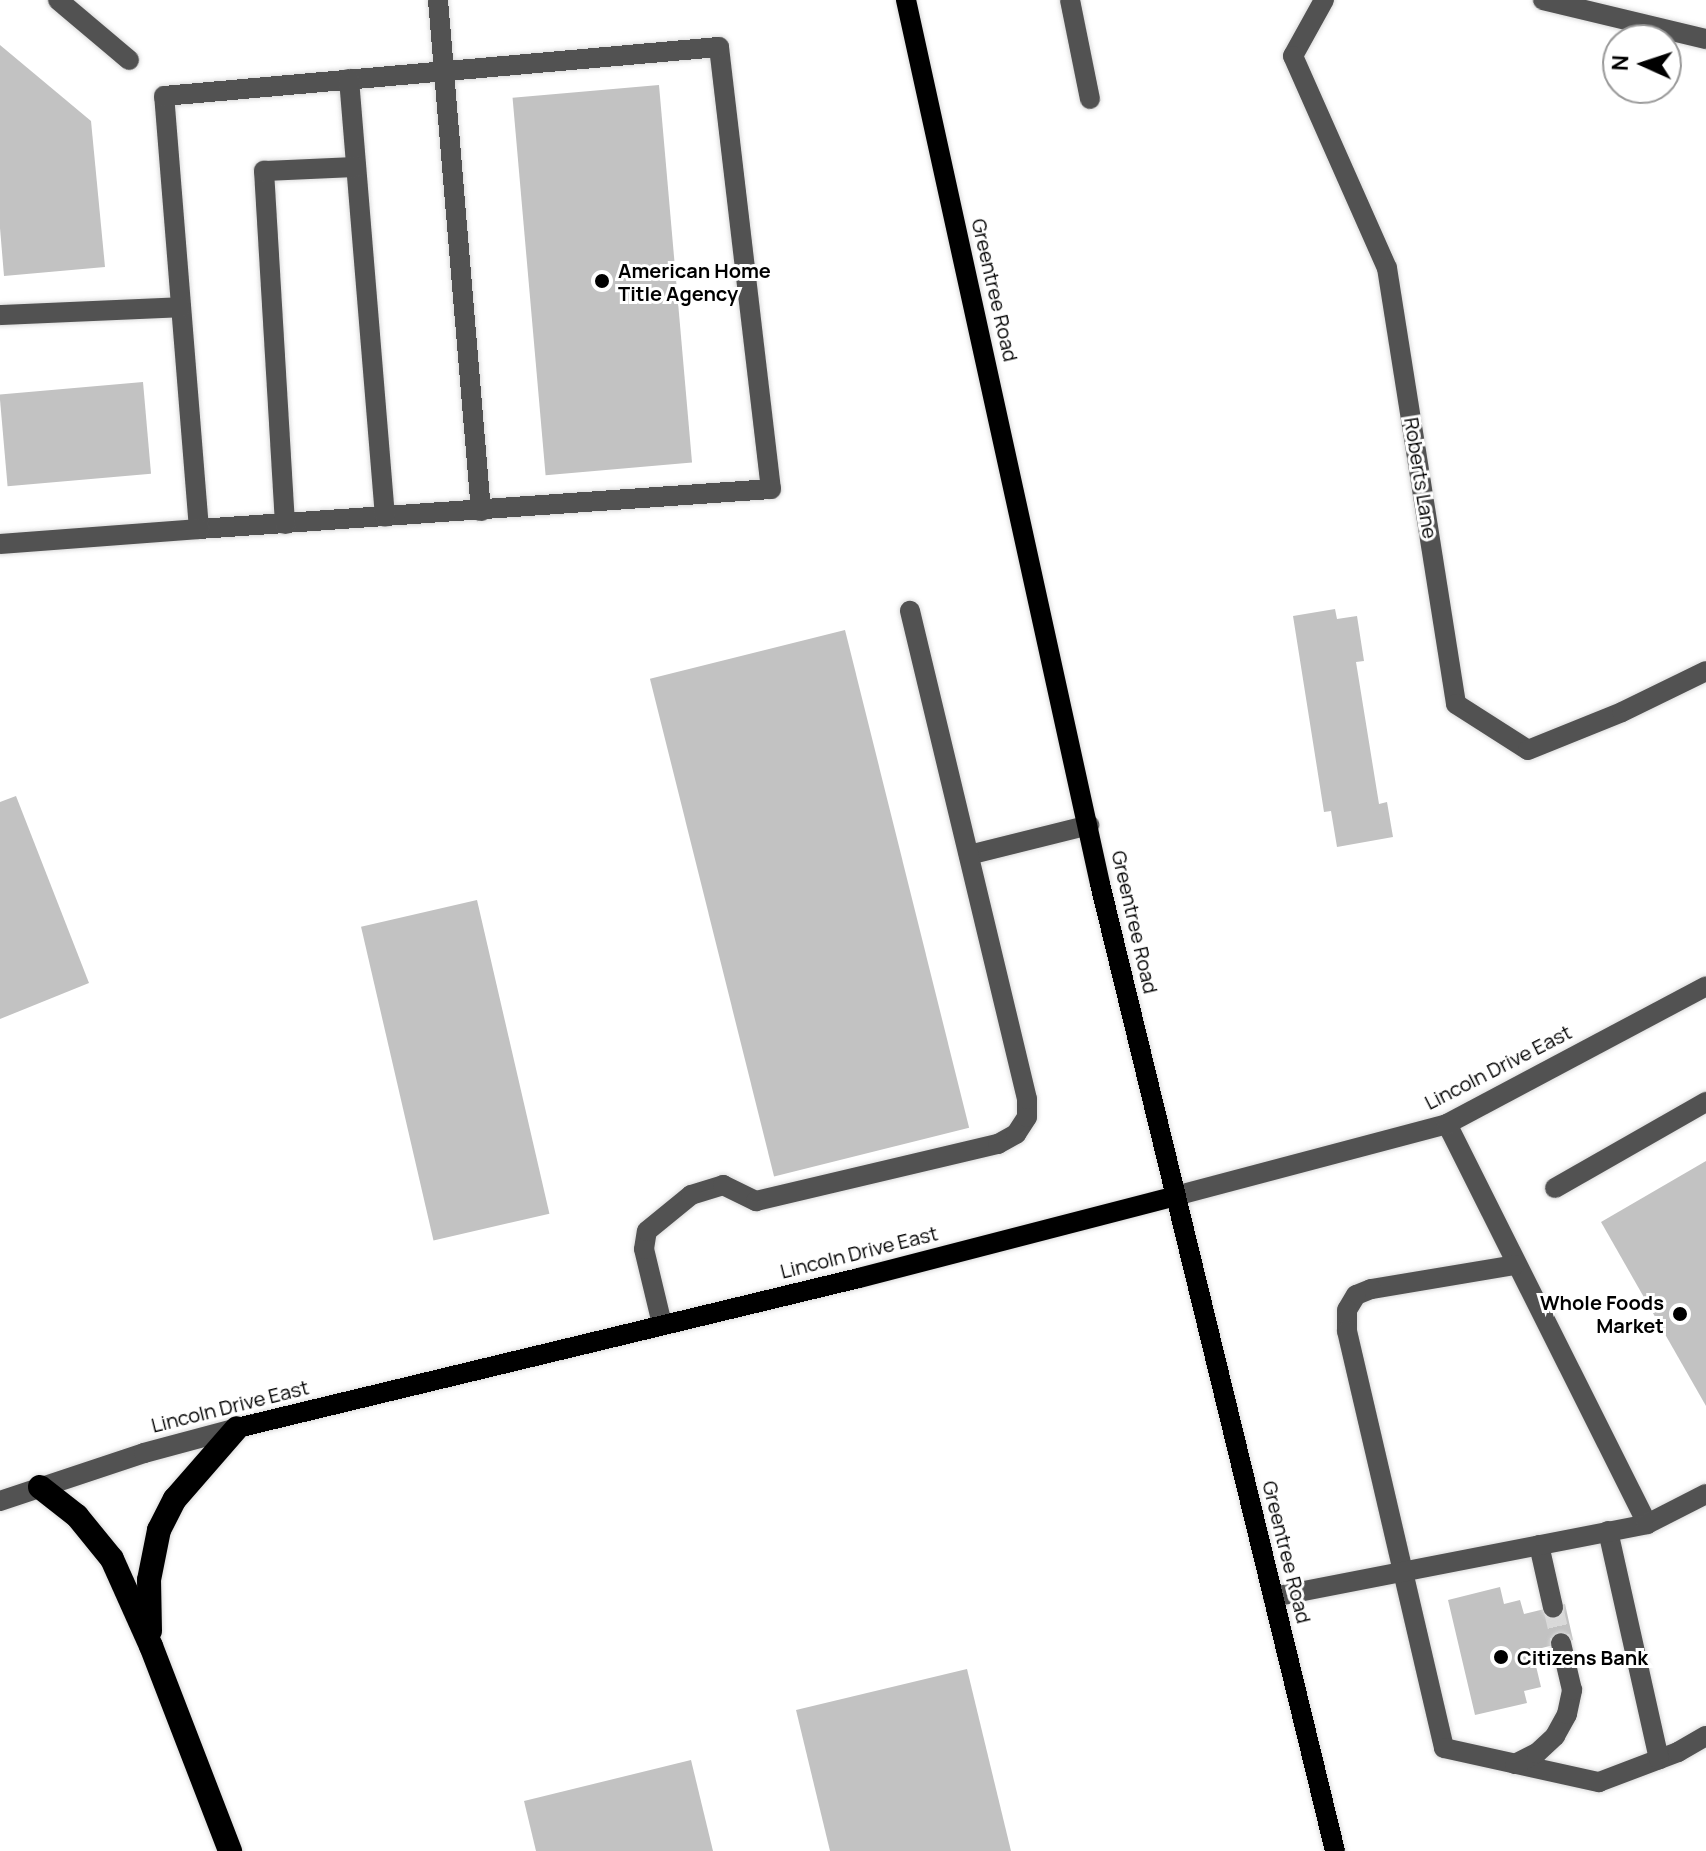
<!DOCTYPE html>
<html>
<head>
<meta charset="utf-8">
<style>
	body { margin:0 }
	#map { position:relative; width:1706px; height:1851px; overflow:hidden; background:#fff; font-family:Manrope,sans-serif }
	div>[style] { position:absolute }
	.building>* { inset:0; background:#c2c2c2; transform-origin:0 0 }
	.minor-tunnel>* { height:20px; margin-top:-10px; transform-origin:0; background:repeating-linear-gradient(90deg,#d9d9d9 0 20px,transparent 0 30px) }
	.roads { filter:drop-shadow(0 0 2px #dbdbdb) drop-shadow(0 0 2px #dbdbdb) }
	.minor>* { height:20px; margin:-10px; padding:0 10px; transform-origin:10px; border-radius:10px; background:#525252 }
	.major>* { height:20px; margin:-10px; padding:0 10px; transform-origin:10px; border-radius:10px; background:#000 }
	.highway>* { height:24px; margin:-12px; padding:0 12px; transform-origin:12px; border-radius:12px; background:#000 }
	.dots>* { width:22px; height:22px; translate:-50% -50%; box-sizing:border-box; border:4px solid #fff; border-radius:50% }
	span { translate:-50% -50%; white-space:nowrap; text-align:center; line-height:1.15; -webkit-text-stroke:6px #fff; paint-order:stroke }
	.poi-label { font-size:20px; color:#000; font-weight:700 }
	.left { translate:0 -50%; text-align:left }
	.right { translate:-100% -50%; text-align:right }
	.street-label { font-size:20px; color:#000 }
	.north { position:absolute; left:1602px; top:24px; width:80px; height:80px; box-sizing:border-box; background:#fff; border:2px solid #999; border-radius:50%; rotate:273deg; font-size:22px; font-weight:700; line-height:32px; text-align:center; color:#000 }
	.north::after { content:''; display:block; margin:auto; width:28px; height:36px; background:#000; clip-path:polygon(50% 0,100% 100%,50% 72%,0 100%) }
</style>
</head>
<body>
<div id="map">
	<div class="building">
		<i style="clip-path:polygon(0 45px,91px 121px,105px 267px,4px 276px,0 228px)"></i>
		<i style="left:659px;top:85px;width:379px;height:147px;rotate:85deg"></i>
		<i style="left:143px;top:382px;width:92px;height:144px;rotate:85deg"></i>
		<i style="clip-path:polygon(1335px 609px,1337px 619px,1357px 616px,1364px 661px,1356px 662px,1379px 804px,1387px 802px,1393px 837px,1337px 847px,1331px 811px,1324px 812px,1293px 616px)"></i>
		<i style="left:845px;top:630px;width:513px;height:201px;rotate:76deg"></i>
		<i style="clip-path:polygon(16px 796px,89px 983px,0 1019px,0 802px)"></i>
		<i style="left:477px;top:900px;width:322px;height:119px;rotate:77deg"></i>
		<i style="clip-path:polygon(1706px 1161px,1706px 1406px,1601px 1222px)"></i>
		<i style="clip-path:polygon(1500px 1587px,1504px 1604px,1520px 1600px,1524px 1614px,1565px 1604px,1573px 1640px,1538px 1649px,1542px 1665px,1536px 1666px,1541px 1687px,1524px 1691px,1527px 1703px,1475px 1715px,1448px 1600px)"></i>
		<i style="clip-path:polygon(967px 1669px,1011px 1851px,830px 1851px,796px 1710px)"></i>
		<i style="clip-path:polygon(691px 1760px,713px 1851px,536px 1851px,524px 1801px)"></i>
	</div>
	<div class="minor-tunnel">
		<i style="left:1553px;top:1607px;width:37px;rotate:77deg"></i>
	</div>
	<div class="roads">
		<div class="minor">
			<i style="left:58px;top:0;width:93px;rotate:40.2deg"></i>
			<i style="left:438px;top:0;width:513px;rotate:85.19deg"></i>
			<i style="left:1070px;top:0;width:101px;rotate:78.6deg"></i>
			<i style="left:1324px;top:0;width:64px;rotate:119deg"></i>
			<i style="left:1293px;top:56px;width:232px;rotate:66.1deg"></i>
			<i style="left:1387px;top:268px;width:441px;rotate:81deg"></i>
			<i style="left:1456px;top:704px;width:85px;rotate:32.6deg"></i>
			<i style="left:1528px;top:750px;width:101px;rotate:-22deg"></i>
			<i style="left:1622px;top:712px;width:93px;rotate:-26deg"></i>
			<i style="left:1543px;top:0;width:168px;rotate:13.5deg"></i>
			<i style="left:719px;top:47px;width:445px;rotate:83.3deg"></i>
			<i style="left:771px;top:489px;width:573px;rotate:176deg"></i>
			<i style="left:199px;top:529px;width:434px;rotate:-94.6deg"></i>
			<i style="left:164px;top:96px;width:557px;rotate:-5.05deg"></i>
			<i style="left:349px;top:79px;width:439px;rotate:85.3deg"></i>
			<i style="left:0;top:315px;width:181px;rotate:-2.5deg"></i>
			<i style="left:285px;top:524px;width:354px;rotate:-93.4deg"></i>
			<i style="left:264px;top:171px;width:92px;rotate:-2.5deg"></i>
			<i style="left:0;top:544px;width:200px;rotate:-4.3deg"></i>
			<i style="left:969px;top:855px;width:124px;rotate:-14deg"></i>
			<i style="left:1447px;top:1124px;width:447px;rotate:63.4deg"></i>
			<i style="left:1555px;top:1188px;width:174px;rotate:-29.7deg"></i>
			<i style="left:1175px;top:1196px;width:281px;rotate:-14.8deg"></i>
			<i style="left:1447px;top:1124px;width:293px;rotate:-28deg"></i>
			<i style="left:1515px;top:1265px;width:146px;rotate:170.5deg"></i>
			<i style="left:1371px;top:1289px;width:16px;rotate:158deg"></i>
			<i style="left:1356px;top:1295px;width:17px;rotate:121deg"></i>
			<i style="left:1347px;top:1310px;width:21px;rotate:90deg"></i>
			<i style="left:1347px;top:1331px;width:428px;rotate:76.9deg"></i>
			<i style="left:1444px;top:1748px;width:159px;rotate:12.4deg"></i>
			<i style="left:1599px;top:1782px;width:85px;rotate:-20.8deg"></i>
			<i style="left:1678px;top:1752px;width:32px;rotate:-30deg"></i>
			<i style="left:662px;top:1324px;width:77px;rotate:-103.5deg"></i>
			<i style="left:644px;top:1249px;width:18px;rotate:-81deg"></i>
			<i style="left:647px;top:1231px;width:57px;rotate:-39.3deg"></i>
			<i style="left:691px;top:1195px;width:34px;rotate:-17deg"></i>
			<i style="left:723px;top:1185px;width:37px;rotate:26deg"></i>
			<i style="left:756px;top:1201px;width:249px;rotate:-13.3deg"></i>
			<i style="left:998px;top:1144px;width:21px;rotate:-29deg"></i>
			<i style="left:1016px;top:1134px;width:20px;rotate:-57deg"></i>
			<i style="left:1027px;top:1117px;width:18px;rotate:-90deg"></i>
			<i style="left:1027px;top:1099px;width:502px;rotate:-103.48deg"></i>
			<i style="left:0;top:1501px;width:152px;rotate:-18.4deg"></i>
			<i style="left:144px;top:1453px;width:96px;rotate:-15deg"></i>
			<i style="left:1608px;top:1531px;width:234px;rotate:77.4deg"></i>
			<i style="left:1539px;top:1545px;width:64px;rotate:77.3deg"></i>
			<i style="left:1273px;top:1597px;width:381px;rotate:-11deg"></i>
			<i style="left:1647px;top:1524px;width:66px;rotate:-27deg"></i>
			<i style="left:1515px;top:1764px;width:25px;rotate:-27deg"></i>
			<i style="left:1537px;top:1753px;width:25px;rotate:-43deg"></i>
			<i style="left:1555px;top:1736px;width:25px;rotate:-61deg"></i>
			<i style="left:1567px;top:1714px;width:25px;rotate:-78deg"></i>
			<i style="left:1572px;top:1690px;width:48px;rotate:-103.2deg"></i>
		</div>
		<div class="major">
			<i style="left:906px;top:0;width:905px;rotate:77.62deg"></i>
			<i style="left:1100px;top:884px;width:995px;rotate:76.34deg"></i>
			<i style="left:237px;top:1428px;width:640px;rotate:-13.56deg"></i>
			<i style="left:859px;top:1278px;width:326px;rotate:-14.5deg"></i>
		</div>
		<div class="highway">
			<i style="left:40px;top:1487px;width:47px;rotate:38.1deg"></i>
			<i style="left:77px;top:1516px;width:55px;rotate:50.9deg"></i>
			<i style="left:112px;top:1559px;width:95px;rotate:65.9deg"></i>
			<i style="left:151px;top:1646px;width:220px;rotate:68.9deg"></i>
			<i style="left:150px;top:1631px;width:51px;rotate:-91.1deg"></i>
			<i style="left:149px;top:1580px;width:51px;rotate:-78.7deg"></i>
			<i style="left:159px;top:1530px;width:35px;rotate:-63deg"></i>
			<i style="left:175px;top:1499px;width:94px;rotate:-48.9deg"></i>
		</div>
	</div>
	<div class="dots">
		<i style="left:602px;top:281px;background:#000"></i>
		<i style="left:1680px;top:1314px;background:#000"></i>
		<i style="left:1501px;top:1657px;background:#000"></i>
	</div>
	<div class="poi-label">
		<span class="left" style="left:618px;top:282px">American Home<br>Title Agency</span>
		<span class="right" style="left:1664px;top:1314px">Whole Foods<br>Market</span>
		<span class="left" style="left:1517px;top:1657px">Citizens Bank</span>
	</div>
	<div class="street-label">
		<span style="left:995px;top:290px;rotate:77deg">Greentree Road</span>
		<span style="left:1421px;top:478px;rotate:81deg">Roberts Lane</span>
		<span style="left:1135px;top:922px;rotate:77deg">Greentree Road</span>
		<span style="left:1498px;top:1067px;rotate:-27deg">Lincoln Drive East</span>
		<span style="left:859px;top:1252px;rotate:-14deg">Lincoln Drive East</span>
		<span style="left:230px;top:1406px;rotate:-14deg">Lincoln Drive East</span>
		<span style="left:1287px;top:1552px;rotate:76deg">Greentree Road</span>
	</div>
	<div class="north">N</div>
</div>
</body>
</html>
